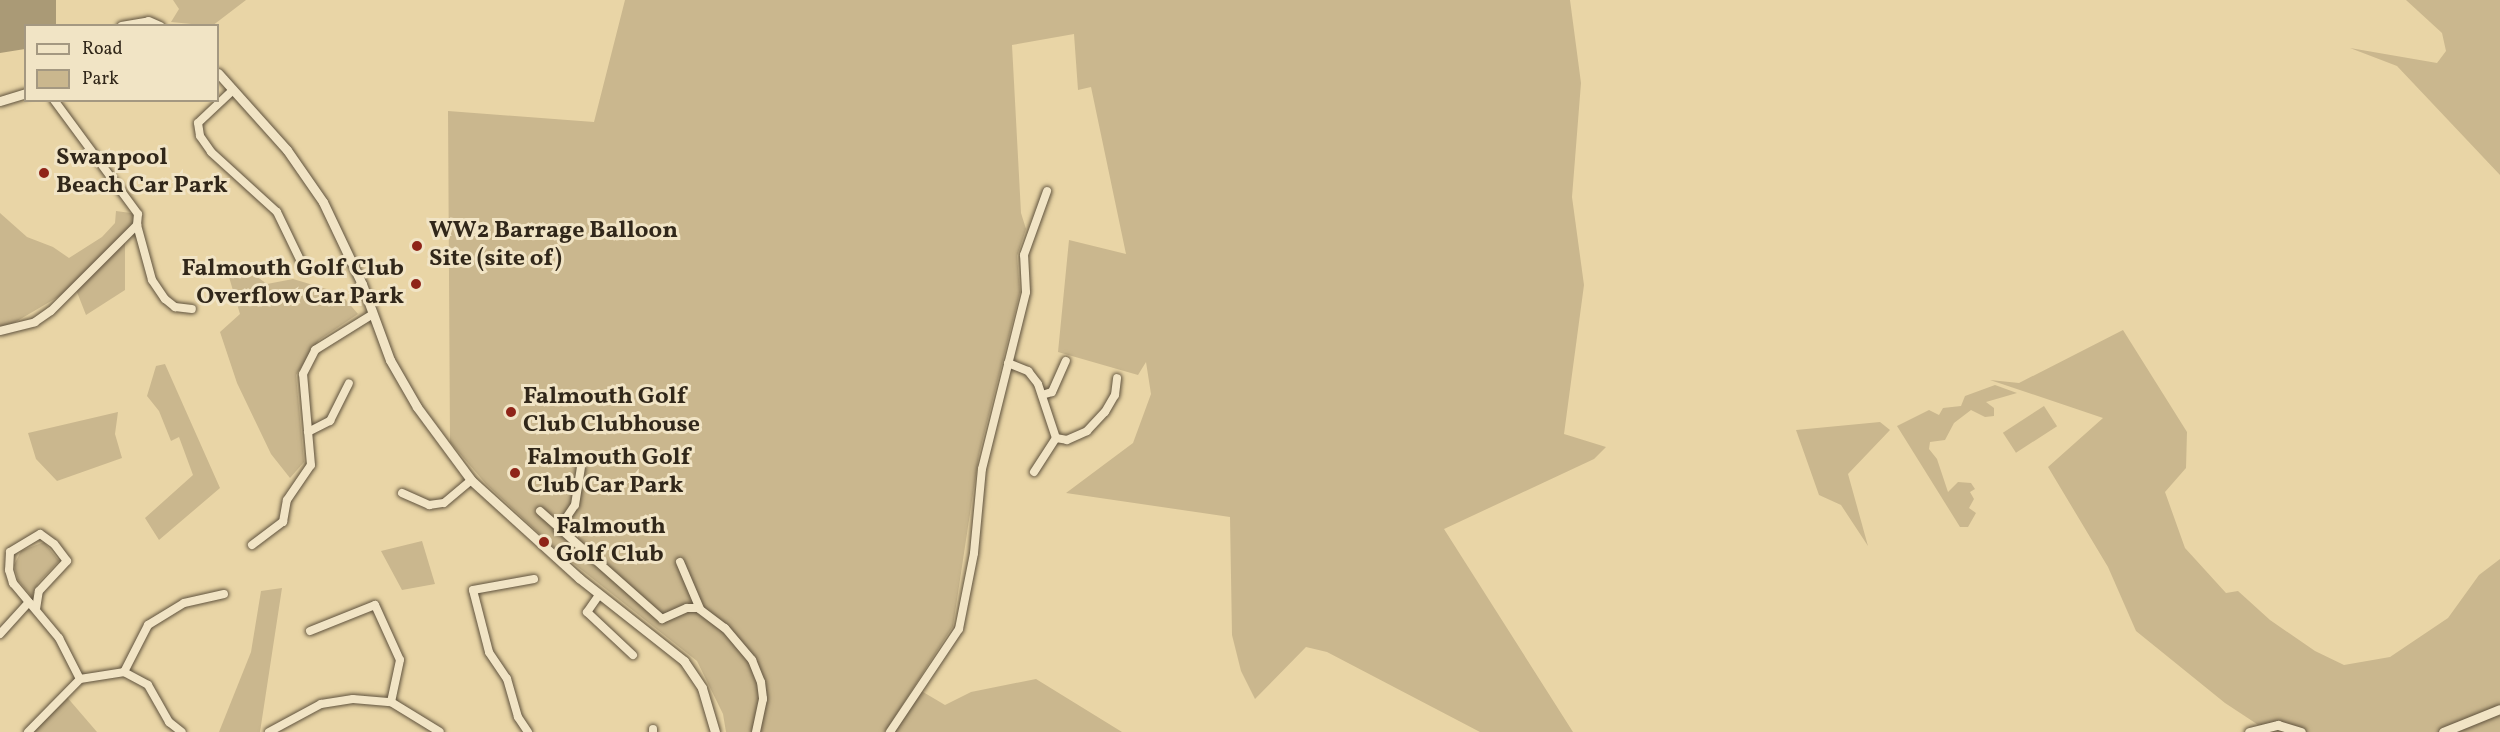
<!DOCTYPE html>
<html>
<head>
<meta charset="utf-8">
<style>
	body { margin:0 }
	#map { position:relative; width:2500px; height:732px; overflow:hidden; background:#e9d5a6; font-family:Vollkorn,serif }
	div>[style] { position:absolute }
	.green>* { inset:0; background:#cab78e; transform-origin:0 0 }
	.water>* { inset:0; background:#aa9a76 }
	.roads { filter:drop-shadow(0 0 2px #5f523d) drop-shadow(0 0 2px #5f523d) }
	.minor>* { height:8px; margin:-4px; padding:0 4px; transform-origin:4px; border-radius:4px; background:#f1e4c5 }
	.tertiary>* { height:9px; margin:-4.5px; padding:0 4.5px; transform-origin:4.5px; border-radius:4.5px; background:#f1e4c5 }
	.dots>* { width:16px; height:16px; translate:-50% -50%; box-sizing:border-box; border:3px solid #f1e4c5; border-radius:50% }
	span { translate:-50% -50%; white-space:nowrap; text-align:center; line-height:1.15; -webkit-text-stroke:6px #f1e4c5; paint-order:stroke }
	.poi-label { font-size:24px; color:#31271a; font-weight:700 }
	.left { translate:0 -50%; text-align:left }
	.right { translate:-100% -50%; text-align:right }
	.legend { position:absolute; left:24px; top:24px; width:195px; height:78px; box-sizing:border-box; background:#f1e4c5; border:2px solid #a49881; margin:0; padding:8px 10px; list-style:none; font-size:18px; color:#31271a }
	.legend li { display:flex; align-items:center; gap:12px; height:30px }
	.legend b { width:30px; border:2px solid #a49881 }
</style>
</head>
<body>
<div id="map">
	<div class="green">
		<i style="clip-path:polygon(173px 0,246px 0,212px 26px,171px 22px,179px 9px)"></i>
		<i style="clip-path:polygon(625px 0,1570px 0,1581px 83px,1572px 197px,1584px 285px,1564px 434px,1606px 447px,1594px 459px,1444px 529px,1573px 732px,1480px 732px,1327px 652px,1306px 647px,1255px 699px,1241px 671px,1232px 635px,1230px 517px,1066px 493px,1133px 443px,1151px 394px,1146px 362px,1138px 375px,1058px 352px,1069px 240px,1126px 254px,1091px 87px,1078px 90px,1074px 34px,1012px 45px,1021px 213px,1026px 229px,1017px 256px,1020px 292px,979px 454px,953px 626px,885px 732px,726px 732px,723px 714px,697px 661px,559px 552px,486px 484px,450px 442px,448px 111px,594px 122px)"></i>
		<i style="clip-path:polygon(2406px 0,2500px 0,2500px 175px,2397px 66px,2350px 48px,2437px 63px,2446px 51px,2442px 33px)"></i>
		<i style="clip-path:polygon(116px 211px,138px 214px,137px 225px,125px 238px,125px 290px,86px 315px,75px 287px,0 331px,0 213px,27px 237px,53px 247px,69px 258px,102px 237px,115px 223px)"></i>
		<i style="clip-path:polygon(245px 268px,267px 284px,293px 279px,340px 293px,358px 314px,319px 340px,296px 375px,304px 462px,290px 478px,271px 454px,237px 383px,220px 332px,240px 314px,229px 277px)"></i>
		<i style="clip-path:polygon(2123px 330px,2187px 432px,2186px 468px,2165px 492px,2185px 548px,2226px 593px,2238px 591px,2270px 620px,2315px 651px,2344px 665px,2390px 657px,2448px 618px,2479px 575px,2500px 559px,2500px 732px,2269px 732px,2225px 703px,2136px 631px,2108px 567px,2048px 467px,2103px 418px,1990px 380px,2019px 383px)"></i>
		<i style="clip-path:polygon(165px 364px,220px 488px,159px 540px,145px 518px,193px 475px,179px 437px,171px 441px,159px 411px,147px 396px,156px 366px)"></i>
		<i style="clip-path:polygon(1995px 385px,2017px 393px,1986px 402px,1994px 408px,1994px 416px,1985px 417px,1971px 410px,1954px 423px,1945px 440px,1930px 442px,1929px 449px,1937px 459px,1948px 492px,1958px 482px,1971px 483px,1975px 489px,1970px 492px,1974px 499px,1969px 508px,1976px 513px,1968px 527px,1960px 527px,1897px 426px,1929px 410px,1939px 415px,1943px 408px,1961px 406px,1965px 396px)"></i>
		<i style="left:2044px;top:406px;width:24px;height:49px;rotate:57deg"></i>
		<i style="clip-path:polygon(118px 412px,115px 434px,122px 458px,57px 481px,36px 459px,28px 433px)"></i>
		<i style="clip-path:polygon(1880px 422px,1890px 430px,1848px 474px,1868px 546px,1841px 505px,1819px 495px,1796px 430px)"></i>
		<i style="clip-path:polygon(422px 541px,435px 584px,402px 590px,381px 551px)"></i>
		<i style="clip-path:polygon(44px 542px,59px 561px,38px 583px,32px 597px,18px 580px,14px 565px,21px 551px)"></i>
		<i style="clip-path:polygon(282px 588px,260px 732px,219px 732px,251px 652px,261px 591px)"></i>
		<i style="clip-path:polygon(1036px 679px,1122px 732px,890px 732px,918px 689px,945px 705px,971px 692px)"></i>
		<i style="clip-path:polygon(66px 696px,97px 732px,31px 732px)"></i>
	</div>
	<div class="water">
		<i style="clip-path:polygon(0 0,56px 0,56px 25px,26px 26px,25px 49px,0 53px)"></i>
	</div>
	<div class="roads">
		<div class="minor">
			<i style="left:233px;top:90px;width:48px;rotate:136.7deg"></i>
			<i style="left:198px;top:123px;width:13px;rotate:81deg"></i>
			<i style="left:200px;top:136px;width:19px;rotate:55deg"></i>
			<i style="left:211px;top:152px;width:89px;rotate:42.3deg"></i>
			<i style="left:277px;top:212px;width:64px;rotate:64.2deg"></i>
			<i style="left:137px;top:225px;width:57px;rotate:74.7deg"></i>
			<i style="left:152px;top:280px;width:23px;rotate:56deg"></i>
			<i style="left:165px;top:299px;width:13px;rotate:39deg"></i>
			<i style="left:175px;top:307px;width:17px;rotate:7deg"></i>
			<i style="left:0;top:331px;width:36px;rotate:-14deg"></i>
			<i style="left:35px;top:322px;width:19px;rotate:-35deg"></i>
			<i style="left:51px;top:311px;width:122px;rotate:-45deg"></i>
			<i style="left:137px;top:225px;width:11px;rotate:-85deg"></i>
			<i style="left:138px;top:214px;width:142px;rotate:-126.4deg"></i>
			<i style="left:1008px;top:363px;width:22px;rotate:22deg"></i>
			<i style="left:1028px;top:371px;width:16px;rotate:52deg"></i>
			<i style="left:1038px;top:384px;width:57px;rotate:71.6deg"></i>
			<i style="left:1056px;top:438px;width:11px;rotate:10deg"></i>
			<i style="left:1067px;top:440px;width:22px;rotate:-24deg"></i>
			<i style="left:1087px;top:431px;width:26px;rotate:-47deg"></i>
			<i style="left:1105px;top:412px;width:20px;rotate:-60deg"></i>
			<i style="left:1115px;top:395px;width:17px;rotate:-83deg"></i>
			<i style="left:1042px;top:395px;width:10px;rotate:-17deg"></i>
			<i style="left:1052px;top:392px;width:34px;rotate:-66deg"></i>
			<i style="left:308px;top:432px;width:25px;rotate:-27deg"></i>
			<i style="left:330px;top:421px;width:42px;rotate:-63.4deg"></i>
			<i style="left:1034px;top:472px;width:40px;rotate:-57.1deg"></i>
			<i style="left:402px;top:493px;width:30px;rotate:24deg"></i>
			<i style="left:429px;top:505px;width:15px;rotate:-8deg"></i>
			<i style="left:444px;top:503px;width:35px;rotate:-40deg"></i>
			<i style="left:540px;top:511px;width:163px;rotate:41.5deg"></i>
			<i style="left:662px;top:619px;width:27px;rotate:-24deg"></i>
			<i style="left:687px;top:608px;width:11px"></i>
			<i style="left:698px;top:608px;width:34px;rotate:37deg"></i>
			<i style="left:725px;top:628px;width:42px;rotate:49.8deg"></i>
			<i style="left:752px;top:660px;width:24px;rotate:68deg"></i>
			<i style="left:761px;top:682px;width:17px;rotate:83deg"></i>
			<i style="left:763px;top:699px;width:34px;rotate:102deg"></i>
			<i style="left:558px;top:530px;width:30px;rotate:-56deg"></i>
			<i style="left:575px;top:505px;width:38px;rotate:-81deg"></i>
			<i style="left:252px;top:545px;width:39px;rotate:-37deg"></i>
			<i style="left:283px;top:522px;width:22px;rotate:-80deg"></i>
			<i style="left:287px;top:500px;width:42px;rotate:-55.6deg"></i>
			<i style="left:311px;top:465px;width:91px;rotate:-95deg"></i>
			<i style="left:303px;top:374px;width:27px;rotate:-63deg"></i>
			<i style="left:315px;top:350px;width:68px;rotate:-31.8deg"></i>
			<i style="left:680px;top:562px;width:51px;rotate:66.9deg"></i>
			<i style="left:599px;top:595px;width:21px;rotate:125deg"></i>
			<i style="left:587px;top:612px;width:63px;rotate:43.1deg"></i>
			<i style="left:36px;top:609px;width:18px;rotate:-81deg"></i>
			<i style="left:39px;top:591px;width:41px;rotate:-47deg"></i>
			<i style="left:67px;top:561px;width:21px;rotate:-127deg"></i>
			<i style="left:54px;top:544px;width:17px;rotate:-144deg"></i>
			<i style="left:40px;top:534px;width:35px;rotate:149deg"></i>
			<i style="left:10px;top:552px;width:18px;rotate:93deg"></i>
			<i style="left:9px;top:570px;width:14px;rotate:73deg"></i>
			<i style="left:13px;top:583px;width:72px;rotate:50.1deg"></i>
			<i style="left:59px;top:638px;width:46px;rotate:62.9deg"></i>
			<i style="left:310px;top:631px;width:70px;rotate:-21.8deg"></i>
			<i style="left:375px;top:605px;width:60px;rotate:65.6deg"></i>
			<i style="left:400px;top:660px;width:43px;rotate:102.1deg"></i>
			<i style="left:0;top:634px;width:43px;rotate:-47.8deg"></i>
			<i style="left:124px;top:672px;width:53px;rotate:-62.9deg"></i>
			<i style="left:148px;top:625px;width:42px;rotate:-31.4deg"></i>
			<i style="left:184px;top:603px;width:41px;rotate:-12.7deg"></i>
			<i style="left:80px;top:679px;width:45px;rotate:-9deg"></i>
			<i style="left:124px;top:672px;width:27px;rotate:28deg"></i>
			<i style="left:148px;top:685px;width:43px;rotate:60.4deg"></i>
			<i style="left:169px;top:722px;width:16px;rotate:38deg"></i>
			<i style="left:653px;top:729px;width:3px;rotate:90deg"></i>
			<i style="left:28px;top:732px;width:74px;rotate:-45.5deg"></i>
			<i style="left:269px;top:732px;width:59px;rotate:-28.3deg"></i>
			<i style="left:321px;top:704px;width:32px;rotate:-9deg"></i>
			<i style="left:353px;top:699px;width:38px;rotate:5deg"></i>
			<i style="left:391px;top:702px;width:57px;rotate:31.5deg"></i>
			<i style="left:528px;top:732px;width:18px;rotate:-124deg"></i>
			<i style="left:518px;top:717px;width:40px;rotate:-106deg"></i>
			<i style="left:507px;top:679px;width:32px;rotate:-124deg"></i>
			<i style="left:489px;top:652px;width:64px;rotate:-104.5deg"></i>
			<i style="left:473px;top:590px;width:62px;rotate:-10.2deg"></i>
			<i style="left:890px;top:732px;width:124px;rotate:-56.2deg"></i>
			<i style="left:959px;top:629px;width:77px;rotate:-78.8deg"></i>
			<i style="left:974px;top:553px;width:84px;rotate:-84.6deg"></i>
			<i style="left:982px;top:469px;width:182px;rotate:-76deg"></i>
			<i style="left:1026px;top:292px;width:37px;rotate:-93deg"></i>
			<i style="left:1024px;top:255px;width:68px;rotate:-70.2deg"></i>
		</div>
		<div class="tertiary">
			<i style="left:121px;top:26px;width:27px;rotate:-10deg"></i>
			<i style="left:148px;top:21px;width:13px;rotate:23deg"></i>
			<i style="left:218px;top:73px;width:103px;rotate:48.1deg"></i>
			<i style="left:287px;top:150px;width:63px;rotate:55.3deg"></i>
			<i style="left:323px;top:202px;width:91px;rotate:64.6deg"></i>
			<i style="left:362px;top:284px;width:81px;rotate:69.8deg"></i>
			<i style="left:390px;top:360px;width:54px;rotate:60.1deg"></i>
			<i style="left:417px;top:407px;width:91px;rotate:53.5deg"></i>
			<i style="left:471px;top:480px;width:146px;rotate:42.2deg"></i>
			<i style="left:579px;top:578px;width:134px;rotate:38.3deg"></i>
			<i style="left:684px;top:661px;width:32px;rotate:56deg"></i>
			<i style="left:702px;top:688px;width:46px;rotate:73.5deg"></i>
			<i style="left:0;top:101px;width:27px;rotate:-17deg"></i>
			<i style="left:2249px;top:732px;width:30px;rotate:-14deg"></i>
			<i style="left:2278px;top:725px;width:24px;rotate:17deg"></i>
			<i style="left:2443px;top:732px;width:61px;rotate:-22deg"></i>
		</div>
	</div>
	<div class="dots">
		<i style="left:44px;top:173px;background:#8f2418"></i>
		<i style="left:417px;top:246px;background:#8f2418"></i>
		<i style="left:416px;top:284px;background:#8f2418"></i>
		<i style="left:511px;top:412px;background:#8f2418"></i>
		<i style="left:515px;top:473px;background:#8f2418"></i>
		<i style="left:544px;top:542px;background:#8f2418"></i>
	</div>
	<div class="poi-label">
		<span class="left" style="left:56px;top:173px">Swanpool<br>Beach Car Park</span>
		<span class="left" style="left:429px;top:246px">WW2 Barrage Balloon<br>Site (site of)</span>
		<span class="right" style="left:404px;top:284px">Falmouth Golf Club<br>Overflow Car Park</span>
		<span class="left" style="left:523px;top:412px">Falmouth Golf<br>Club Clubhouse</span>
		<span class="left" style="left:527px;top:473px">Falmouth Golf<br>Club Car Park</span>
		<span class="left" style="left:556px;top:542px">Falmouth<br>Golf Club</span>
	</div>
	<ul class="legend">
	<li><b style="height:8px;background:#f1e4c5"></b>Road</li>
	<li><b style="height:16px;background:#cab78e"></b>Park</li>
	</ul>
</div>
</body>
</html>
